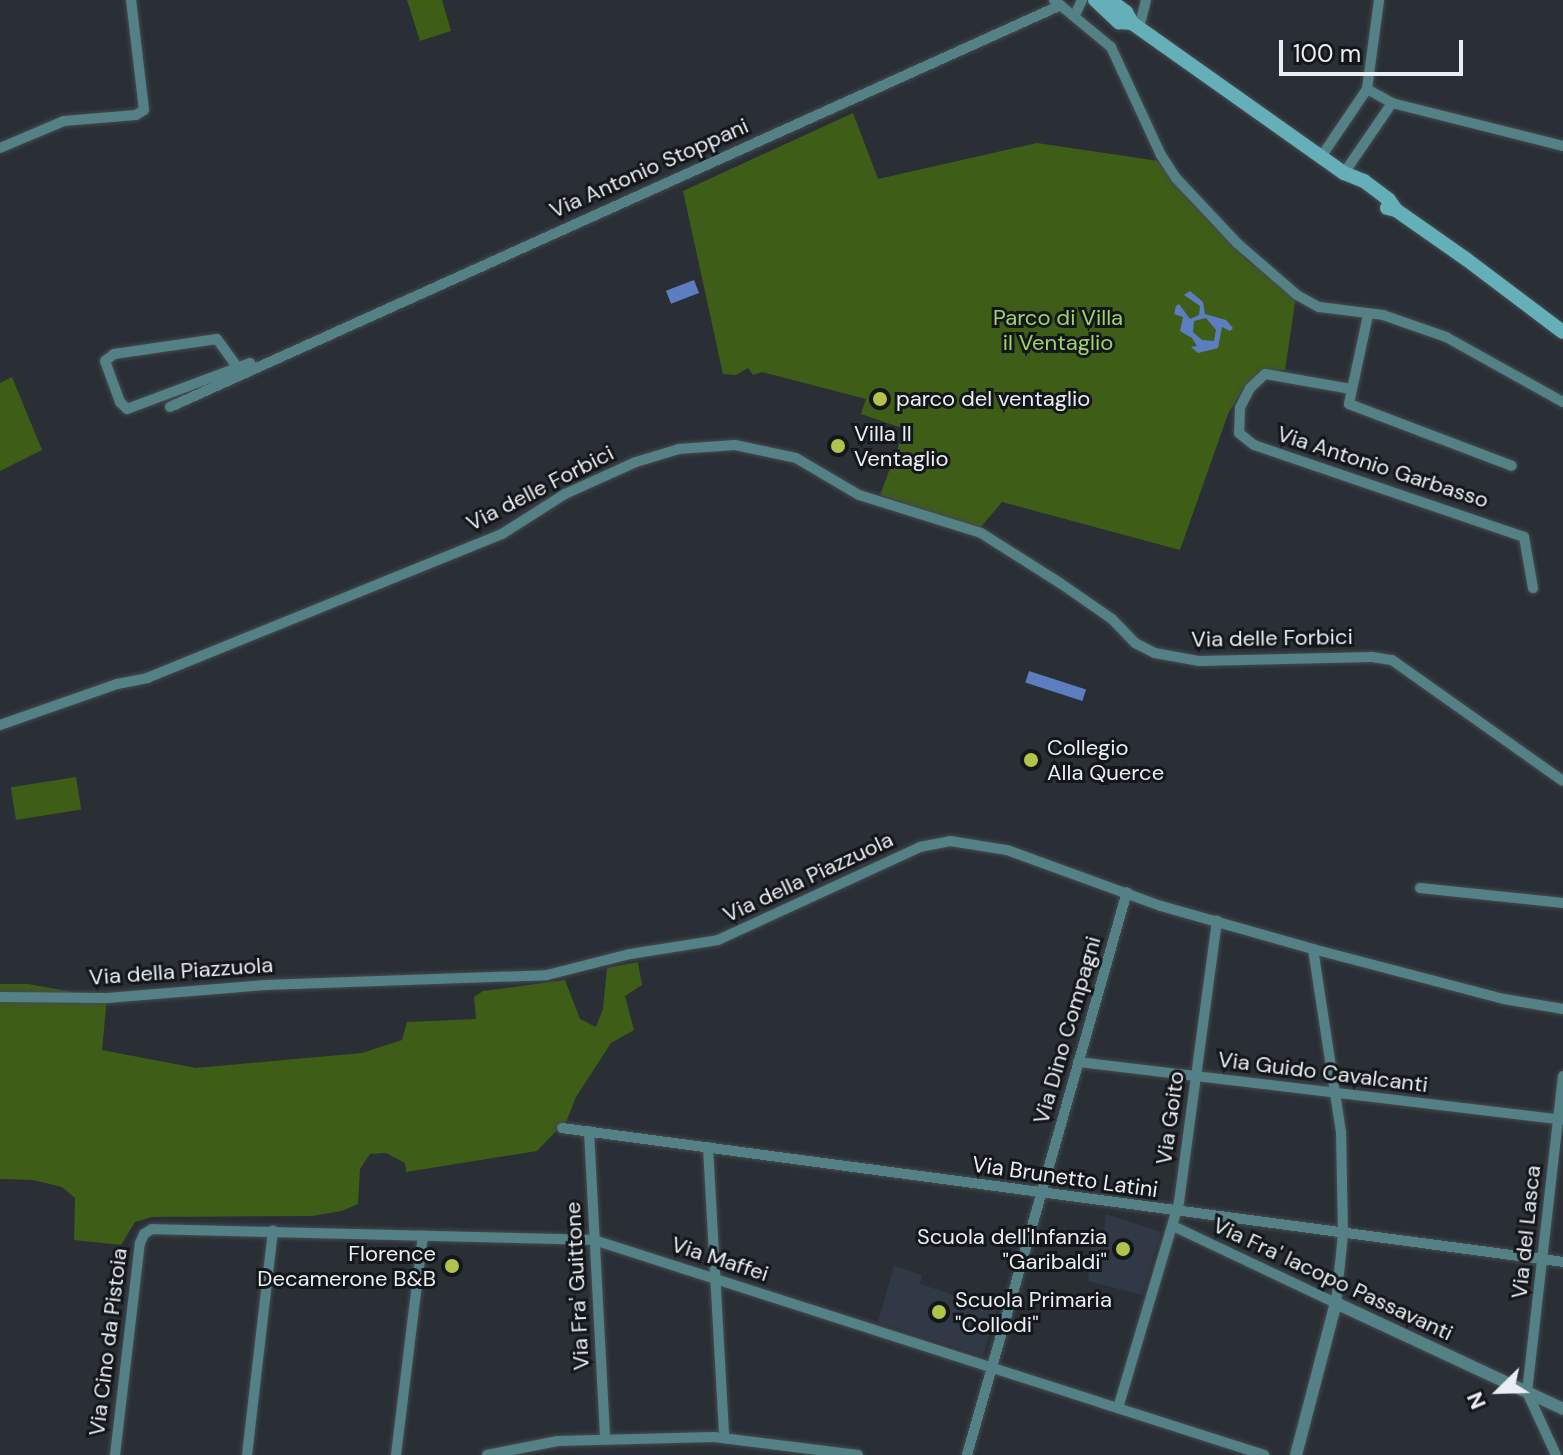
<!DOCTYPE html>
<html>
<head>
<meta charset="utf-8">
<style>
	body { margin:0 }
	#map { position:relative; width:1563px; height:1455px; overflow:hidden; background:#292f35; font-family:"DM Sans",sans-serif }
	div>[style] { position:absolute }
	.built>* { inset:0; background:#303945 }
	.green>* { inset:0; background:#3e5d17; transform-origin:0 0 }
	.water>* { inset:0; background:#5d7dc1; transform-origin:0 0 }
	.roads { filter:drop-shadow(0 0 2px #444a4f) drop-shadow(0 0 2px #444a4f) }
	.minor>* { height:10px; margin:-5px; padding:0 5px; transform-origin:5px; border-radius:5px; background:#548186 }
	.tertiary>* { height:12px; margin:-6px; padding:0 6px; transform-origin:6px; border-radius:6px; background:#548186 }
	.secondary>* { height:14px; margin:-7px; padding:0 7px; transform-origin:7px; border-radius:7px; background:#65afb8 }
	.dots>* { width:22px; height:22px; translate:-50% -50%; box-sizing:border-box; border:4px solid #14171a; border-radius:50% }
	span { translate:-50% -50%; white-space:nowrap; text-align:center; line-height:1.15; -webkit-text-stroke:6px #14171a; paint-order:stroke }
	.street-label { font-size:22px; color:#eaeef2 }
	.park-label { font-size:22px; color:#a0d26d }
	.poi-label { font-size:22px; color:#eaeef2 }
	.left { translate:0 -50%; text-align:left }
	.right { translate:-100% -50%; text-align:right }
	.north { position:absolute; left:1459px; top:1351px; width:80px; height:80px; -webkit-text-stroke:6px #14171a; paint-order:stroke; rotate:247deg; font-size:22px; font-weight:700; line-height:32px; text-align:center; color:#eaeef2 }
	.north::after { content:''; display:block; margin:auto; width:28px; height:36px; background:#eaeef2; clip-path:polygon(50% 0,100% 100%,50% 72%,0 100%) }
	.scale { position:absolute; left:1279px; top:40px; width:184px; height:36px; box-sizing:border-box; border:4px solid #eaeef2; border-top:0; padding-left:10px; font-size:24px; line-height:28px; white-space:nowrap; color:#eaeef2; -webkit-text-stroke:6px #14171a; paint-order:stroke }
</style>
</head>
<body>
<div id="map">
	<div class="built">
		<i style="clip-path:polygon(1106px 1214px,1161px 1232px,1142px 1295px,1088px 1281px,1092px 1239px,1103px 1240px)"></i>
		<i style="clip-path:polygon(894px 1266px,922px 1275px,920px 1284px,997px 1309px,983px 1356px,878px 1322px)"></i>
	</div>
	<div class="green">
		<i style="clip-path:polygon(407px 0,442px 0,451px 31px,420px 41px)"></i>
		<i style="clip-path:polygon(853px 113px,878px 179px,1037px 143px,1159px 161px,1189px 200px,1249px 262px,1296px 296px,1285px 370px,1263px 371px,1246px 384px,1228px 414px,1180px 550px,1002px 502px,980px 528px,880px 495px,905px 429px,861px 414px,866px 399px,762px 372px,753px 375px,748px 368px,736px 375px,723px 374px,683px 191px)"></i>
		<i style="clip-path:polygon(12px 377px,42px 450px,0 471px,0 383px)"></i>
		<i style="left:76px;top:777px;width:33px;height:66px;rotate:81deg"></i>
		<i style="clip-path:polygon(638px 962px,642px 985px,625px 996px,634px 1030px,611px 1043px,576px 1097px,567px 1120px,537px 1151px,406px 1172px,405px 1163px,386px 1153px,370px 1154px,360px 1169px,358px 1204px,342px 1211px,312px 1216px,152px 1217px,135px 1222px,121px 1245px,74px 1240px,75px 1198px,62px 1187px,33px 1180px,0 1179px,0 984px,28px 984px,107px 998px,102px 1050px,196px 1068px,362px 1053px,402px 1040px,407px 1022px,476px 1019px,474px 997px,483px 991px,565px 980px,580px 1019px,596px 1027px,603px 1009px,607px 968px)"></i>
	</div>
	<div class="water">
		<i style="left:694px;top:280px;width:14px;height:30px;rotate:69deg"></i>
		<i style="clip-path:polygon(evenodd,1190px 291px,1203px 302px,1205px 314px,1226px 320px,1233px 328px,1230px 331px,1222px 327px,1218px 348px,1198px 353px,1191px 347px,1197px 346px,1192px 338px,1180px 331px,1183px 317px,1174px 314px,1176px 306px,1179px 304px,1190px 319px,1199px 315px,1200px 306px,1184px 295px,1190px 291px,1206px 318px,1216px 330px,1214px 341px,1202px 340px,1193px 332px,1194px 321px,1206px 318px)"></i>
		<i style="left:1029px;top:671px;width:60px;height:12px;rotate:18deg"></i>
	</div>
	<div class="roads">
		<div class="minor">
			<i style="left:1054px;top:0;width:74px;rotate:39.5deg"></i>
			<i style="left:1111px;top:47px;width:119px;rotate:65.2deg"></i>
			<i style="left:1161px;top:155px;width:27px;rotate:57deg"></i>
			<i style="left:1176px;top:178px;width:89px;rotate:46.8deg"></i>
			<i style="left:1237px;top:243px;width:79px;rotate:40.9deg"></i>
			<i style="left:1297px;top:295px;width:25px;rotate:29deg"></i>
			<i style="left:1319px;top:307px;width:64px;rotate:7.1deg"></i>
			<i style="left:1383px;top:315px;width:67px;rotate:19.2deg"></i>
			<i style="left:1446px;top:337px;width:134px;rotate:29.1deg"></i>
			<i style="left:1075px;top:15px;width:17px;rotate:-65deg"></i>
			<i style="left:1139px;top:28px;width:29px;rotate:-76deg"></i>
			<i style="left:1367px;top:89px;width:90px;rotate:-82.3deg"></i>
			<i style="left:1392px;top:103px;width:176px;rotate:14.1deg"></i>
			<i style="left:0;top:148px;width:69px;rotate:-22.9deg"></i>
			<i style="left:64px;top:121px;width:72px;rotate:-4.8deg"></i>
			<i style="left:136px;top:115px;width:9px;rotate:-32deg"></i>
			<i style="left:144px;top:110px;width:111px;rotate:-96.7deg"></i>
			<i style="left:1321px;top:157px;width:82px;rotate:-55.9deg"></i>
			<i style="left:1367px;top:89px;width:29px;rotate:29deg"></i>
			<i style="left:1392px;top:103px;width:85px;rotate:124.4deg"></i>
			<i style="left:1368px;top:315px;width:91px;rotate:102.1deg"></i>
			<i style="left:1349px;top:404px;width:174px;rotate:20.8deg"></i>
			<i style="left:238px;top:368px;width:36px;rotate:-126deg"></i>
			<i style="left:217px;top:339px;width:104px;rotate:171.7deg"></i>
			<i style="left:114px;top:354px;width:11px;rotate:142deg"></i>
			<i style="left:105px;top:361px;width:44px;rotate:69.9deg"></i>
			<i style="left:120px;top:402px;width:10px;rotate:45deg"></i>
			<i style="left:127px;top:409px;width:131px;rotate:-20.5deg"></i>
			<i style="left:250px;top:363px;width:4px;rotate:63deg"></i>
			<i style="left:1351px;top:389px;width:87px;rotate:-170.1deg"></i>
			<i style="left:1265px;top:374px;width:21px;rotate:137deg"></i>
			<i style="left:1250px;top:388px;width:22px;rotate:117deg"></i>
			<i style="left:1240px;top:408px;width:25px;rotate:92deg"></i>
			<i style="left:1239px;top:433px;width:19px;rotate:39deg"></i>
			<i style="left:1254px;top:445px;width:285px;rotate:18.8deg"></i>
			<i style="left:1524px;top:537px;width:52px;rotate:80deg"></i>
			<i style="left:170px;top:407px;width:977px;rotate:-24.28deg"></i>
			<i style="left:0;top:725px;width:124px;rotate:-19.3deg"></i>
			<i style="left:117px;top:684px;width:31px;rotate:-11deg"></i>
			<i style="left:147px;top:678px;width:383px;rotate:-22.1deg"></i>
			<i style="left:502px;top:534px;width:75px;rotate:-32.4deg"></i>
			<i style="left:565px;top:494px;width:78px;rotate:-24.3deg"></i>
			<i style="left:636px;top:462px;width:45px;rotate:-16.8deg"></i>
			<i style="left:679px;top:449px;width:56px;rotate:-4.1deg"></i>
			<i style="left:735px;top:445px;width:62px;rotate:12deg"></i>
			<i style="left:796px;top:458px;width:73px;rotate:30.4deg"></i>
			<i style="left:859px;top:495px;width:128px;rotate:17.3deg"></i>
			<i style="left:981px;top:533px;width:93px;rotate:32.3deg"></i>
			<i style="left:1060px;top:583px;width:63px;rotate:34.7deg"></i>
			<i style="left:1112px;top:619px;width:33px;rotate:46deg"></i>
			<i style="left:1135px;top:643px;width:22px;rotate:27deg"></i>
			<i style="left:1155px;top:653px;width:45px;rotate:10.3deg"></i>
			<i style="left:1199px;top:661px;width:173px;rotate:-1.3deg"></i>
			<i style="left:1372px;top:657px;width:20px;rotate:9deg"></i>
			<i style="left:1392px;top:660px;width:209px;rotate:35.3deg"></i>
			<i style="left:1420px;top:888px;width:144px;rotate:6deg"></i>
			<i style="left:0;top:997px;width:107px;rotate:0.5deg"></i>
			<i style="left:107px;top:998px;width:159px;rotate:-4.7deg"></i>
			<i style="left:265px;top:985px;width:282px;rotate:-2deg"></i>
			<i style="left:547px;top:975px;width:86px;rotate:-14.2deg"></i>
			<i style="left:630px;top:954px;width:89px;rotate:-9deg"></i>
			<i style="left:718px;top:940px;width:222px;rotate:-24.7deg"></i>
			<i style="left:920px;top:847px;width:31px;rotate:-11deg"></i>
			<i style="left:950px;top:841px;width:58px;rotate:9deg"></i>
			<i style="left:1007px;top:850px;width:164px;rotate:20deg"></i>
			<i style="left:1161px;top:906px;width:158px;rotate:15.8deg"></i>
			<i style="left:1313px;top:949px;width:197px;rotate:14.7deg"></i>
			<i style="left:1504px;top:999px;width:60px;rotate:9.6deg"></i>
			<i style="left:1078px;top:1062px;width:488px;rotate:6.8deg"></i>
			<i style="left:562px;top:1128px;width:1010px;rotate:7.62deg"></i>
			<i style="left:589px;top:1131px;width:308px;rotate:87deg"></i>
			<i style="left:708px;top:1147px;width:290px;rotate:86.8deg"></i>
			<i style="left:1173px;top:1226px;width:180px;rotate:25.3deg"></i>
			<i style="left:1336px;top:1303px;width:69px;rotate:-84.2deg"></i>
			<i style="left:1343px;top:1234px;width:102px;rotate:-91.1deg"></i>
			<i style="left:1341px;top:1132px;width:185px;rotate:-98.7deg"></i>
			<i style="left:1118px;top:1408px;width:215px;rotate:-73.5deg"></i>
			<i style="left:1179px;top:1202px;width:284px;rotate:-82.3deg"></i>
			<i style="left:115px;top:1455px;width:213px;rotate:-83.3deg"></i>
			<i style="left:140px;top:1243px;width:10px;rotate:-66deg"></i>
			<i style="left:144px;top:1234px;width:9px;rotate:-32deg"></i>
			<i style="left:152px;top:1229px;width:442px;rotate:1.4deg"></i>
			<i style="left:594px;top:1240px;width:704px;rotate:17.79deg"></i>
			<i style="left:247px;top:1455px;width:226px;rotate:-83.4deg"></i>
			<i style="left:396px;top:1455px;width:221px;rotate:-83deg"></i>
			<i style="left:487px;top:1455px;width:72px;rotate:-11.2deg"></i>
			<i style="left:558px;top:1441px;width:156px;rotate:-1.5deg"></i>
			<i style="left:714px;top:1437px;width:145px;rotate:7.1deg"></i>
			<i style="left:967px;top:1455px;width:585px;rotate:-74.14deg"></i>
			<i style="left:1556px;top:1455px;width:69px;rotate:-114.7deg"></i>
			<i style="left:1527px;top:1392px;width:318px;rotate:-83.5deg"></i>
		</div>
		<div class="tertiary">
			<i style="left:1296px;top:1455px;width:157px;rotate:-75.3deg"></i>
			<i style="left:1336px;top:1303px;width:251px;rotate:25deg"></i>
		</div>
		<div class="secondary">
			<i style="left:1095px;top:0;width:33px;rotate:43deg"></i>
			<i style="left:1119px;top:22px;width:13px;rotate:4deg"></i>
			<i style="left:1110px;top:0;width:20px;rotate:37deg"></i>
			<i style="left:1126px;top:12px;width:13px;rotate:61deg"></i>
			<i style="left:1132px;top:23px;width:260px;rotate:35.3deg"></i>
			<i style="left:1344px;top:173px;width:22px;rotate:22deg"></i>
			<i style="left:1364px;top:181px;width:31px;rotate:37deg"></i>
			<i style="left:1389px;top:200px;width:12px;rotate:55deg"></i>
			<i style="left:1387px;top:208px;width:9px;rotate:13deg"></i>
			<i style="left:1396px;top:210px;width:85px;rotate:35deg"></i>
			<i style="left:1466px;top:259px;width:121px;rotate:37deg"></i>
		</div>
	</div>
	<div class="dots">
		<i style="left:880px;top:399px;background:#b2c34c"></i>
		<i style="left:838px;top:446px;background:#b2c34c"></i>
		<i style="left:1031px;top:760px;background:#b2c34c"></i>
		<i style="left:1123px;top:1249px;background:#b2c34c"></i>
		<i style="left:452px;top:1266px;background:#b2c34c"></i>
		<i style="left:939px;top:1312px;background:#b2c34c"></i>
	</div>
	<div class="street-label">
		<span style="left:649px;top:168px;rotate:-24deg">Via Antonio Stoppani</span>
		<span style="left:1383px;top:467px;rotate:18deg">Via Antonio Garbasso</span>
		<span style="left:540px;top:488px;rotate:-27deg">Via delle Forbici</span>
		<span style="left:1272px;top:638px;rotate:-1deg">Via delle Forbici</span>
		<span style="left:808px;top:877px;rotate:-25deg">Via della Piazzuola</span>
		<span style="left:181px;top:971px;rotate:-4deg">Via della Piazzuola</span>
		<span style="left:1067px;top:1030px;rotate:-74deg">Via Dino Compagni</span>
		<span style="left:1323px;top:1072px;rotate:7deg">Via Guido Cavalcanti</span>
		<span style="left:1170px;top:1118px;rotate:-82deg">Via Goito</span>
		<span style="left:1065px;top:1177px;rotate:8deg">Via Brunetto Latini</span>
		<span style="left:1526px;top:1232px;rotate:-84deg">Via del Lasca</span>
		<span style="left:720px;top:1259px;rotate:18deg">Via Maffei</span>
		<span style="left:1333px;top:1279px;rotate:25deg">Via Fra' Iacopo Passavanti</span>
		<span style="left:577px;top:1286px;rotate:-93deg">Via Fra' Guittone</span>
		<span style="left:108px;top:1342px;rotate:-83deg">Via Cino da Pistoia</span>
	</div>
	<div class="park-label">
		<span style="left:1058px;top:330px">Parco di Villa<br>il Ventaglio</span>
	</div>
	<div class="poi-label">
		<span class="left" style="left:896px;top:399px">parco del ventaglio</span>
		<span class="left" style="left:854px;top:446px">Villa Il<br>Ventaglio</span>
		<span class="left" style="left:1047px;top:760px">Collegio<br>Alla Querce</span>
		<span class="right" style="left:1107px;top:1249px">Scuola dell'Infanzia<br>"Garibaldi"</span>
		<span class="right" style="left:436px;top:1266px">Florence<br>Decamerone B&amp;B</span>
		<span class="left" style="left:955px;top:1312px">Scuola Primaria<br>"Collodi"</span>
	</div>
	<div class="north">N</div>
	<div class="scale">100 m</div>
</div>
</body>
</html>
